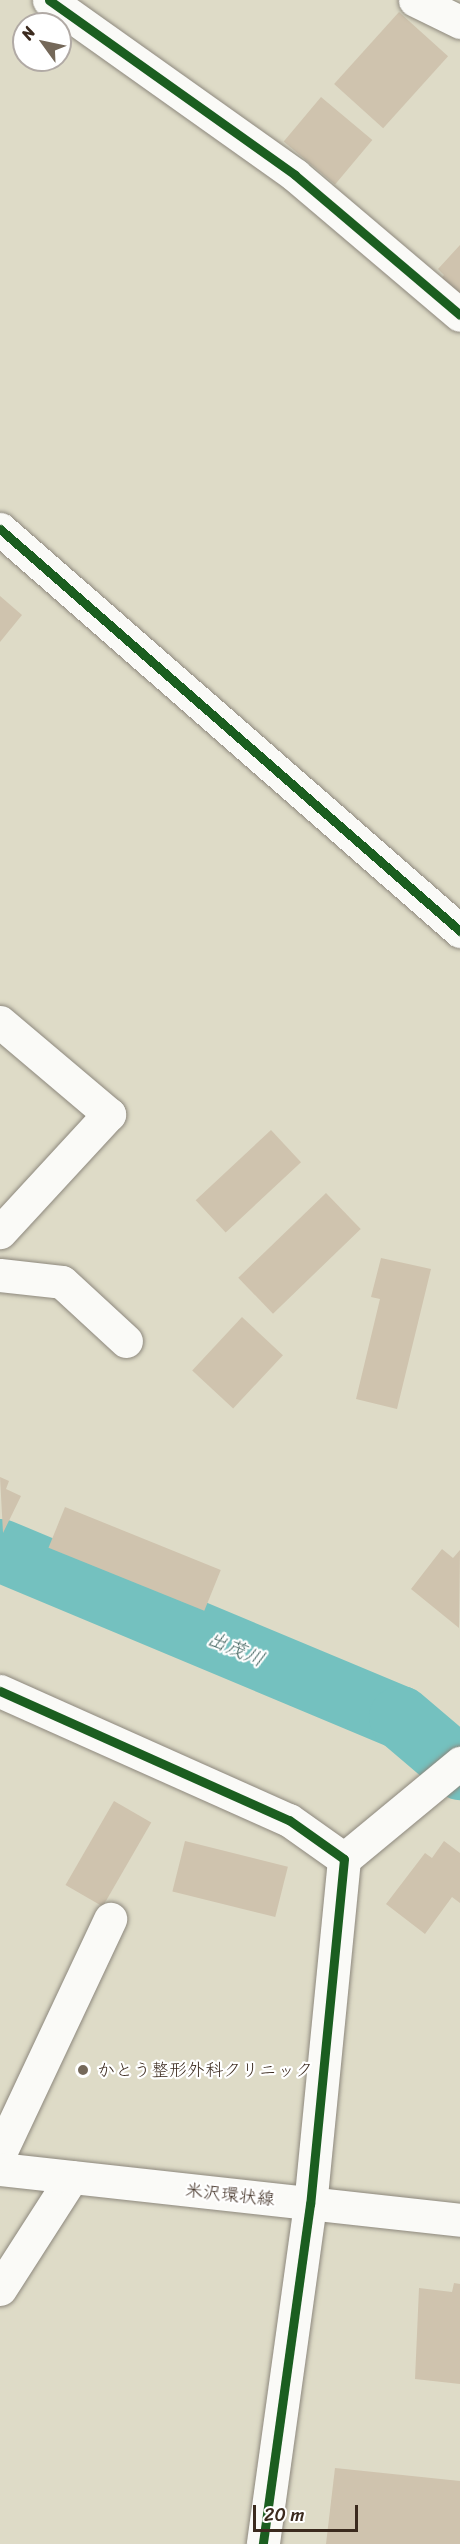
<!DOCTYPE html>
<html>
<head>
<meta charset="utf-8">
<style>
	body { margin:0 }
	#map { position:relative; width:460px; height:2544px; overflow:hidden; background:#dedbc7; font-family:Sriracha,"Klee One",sans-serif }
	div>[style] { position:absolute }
	.river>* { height:63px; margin:-31.5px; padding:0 31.5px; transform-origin:31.5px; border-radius:31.5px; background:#74c1bf }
	.building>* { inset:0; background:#cfc3ae; transform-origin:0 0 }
	.roads { filter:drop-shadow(0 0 2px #8d887d) drop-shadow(0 0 2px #8d887d) }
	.minor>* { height:33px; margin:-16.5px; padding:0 16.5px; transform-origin:16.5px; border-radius:16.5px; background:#fafaf7 }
	.major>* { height:33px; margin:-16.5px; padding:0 16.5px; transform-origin:16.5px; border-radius:16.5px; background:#fafaf7 }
	.cycleway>* { height:9px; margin:-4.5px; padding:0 4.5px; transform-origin:4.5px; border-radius:4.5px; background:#1b5e20 }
	.dots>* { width:16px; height:16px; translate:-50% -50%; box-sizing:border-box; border:3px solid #fff; border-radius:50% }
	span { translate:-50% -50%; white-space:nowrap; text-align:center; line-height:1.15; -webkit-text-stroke:4.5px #fff; paint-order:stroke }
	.poi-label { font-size:18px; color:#3b2a1e }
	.left { translate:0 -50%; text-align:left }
	.street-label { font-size:18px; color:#3b2a1e }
	.water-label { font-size:20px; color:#3f625d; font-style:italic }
	.north { position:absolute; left:12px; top:12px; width:60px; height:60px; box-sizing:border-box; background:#fff; border:2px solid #b1aaa5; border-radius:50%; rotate:303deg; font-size:16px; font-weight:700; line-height:24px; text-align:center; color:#3b2a1e }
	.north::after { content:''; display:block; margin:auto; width:21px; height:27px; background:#746859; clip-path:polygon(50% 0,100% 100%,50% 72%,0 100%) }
	.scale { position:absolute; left:253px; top:2505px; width:105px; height:27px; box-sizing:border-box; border:3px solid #3b2a1e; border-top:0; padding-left:8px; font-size:18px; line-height:21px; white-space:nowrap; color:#3b2a1e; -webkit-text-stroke:4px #fff; paint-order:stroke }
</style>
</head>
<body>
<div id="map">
	<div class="river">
		<i style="left:0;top:1550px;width:433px;rotate:22.7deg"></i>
		<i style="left:400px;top:1717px;width:79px;rotate:40.4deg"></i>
	</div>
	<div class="building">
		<i style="left:399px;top:12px;width:66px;height:97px;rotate:42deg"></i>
		<i style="left:321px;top:97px;width:67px;height:58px;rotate:40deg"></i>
		<i style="clip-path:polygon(460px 245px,460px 298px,440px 280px,444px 275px,438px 269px)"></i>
		<i style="clip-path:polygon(0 596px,22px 615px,0 642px)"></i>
		<i style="left:271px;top:1130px;width:44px;height:103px;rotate:47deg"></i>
		<i style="left:326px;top:1193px;width:50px;height:122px;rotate:46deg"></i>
		<i style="clip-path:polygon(381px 1258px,431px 1269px,397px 1409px,356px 1399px,380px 1299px,371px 1297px)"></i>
		<i style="left:242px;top:1317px;width:56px;height:73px;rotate:43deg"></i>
		<i style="clip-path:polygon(0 1477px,9px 1481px,6px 1489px,21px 1496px,3px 1533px)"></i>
		<i style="left:65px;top:1507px;width:168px;height:44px;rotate:22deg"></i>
		<i style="clip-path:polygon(442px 1549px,453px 1558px,460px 1550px,459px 1628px,411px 1589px)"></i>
		<i style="left:114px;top:1801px;width:43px;height:97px;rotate:30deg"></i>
		<i style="left:185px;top:1841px;width:106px;height:52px;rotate:14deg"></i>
		<i style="clip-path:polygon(444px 1841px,460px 1853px,460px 1903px,452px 1897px,425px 1934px,386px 1904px,425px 1853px,432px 1858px)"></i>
		<i style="clip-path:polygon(454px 2283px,460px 2284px,460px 2384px,415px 2379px,419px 2288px,452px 2292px)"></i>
		<i style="clip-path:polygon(335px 2468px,460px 2481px,460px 2544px,326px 2544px)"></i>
	</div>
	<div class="roads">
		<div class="minor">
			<i style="left:49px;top:0;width:302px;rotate:35.4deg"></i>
			<i style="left:295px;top:175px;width:216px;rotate:40.3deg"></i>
			<i style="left:415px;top:0;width:50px;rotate:26.1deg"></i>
			<i style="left:0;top:529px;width:611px;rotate:41.15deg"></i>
			<i style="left:0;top:1022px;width:143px;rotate:40.2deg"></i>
			<i style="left:109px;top:1114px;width:161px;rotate:132.7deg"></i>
			<i style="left:0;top:1275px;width:62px;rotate:6.4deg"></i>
			<i style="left:62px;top:1282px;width:87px;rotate:42.7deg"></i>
			<i style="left:0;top:1691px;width:316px;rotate:24.1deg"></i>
			<i style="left:289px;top:1820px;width:67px;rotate:35.3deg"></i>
			<i style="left:344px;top:1859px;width:347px;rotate:95.6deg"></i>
			<i style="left:310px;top:2204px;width:343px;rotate:97.9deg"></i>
			<i style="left:344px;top:1859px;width:151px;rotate:-39.6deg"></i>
			<i style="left:0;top:2153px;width:259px;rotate:-64.8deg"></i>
			<i style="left:0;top:2289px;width:133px;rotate:-57.3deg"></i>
		</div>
		<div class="major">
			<i style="left:0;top:2169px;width:463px;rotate:6.3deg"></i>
		</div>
	</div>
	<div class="cycleway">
		<i style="left:49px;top:0;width:302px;rotate:35.4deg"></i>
		<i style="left:295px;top:175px;width:216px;rotate:40.3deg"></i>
		<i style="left:0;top:529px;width:611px;rotate:41.15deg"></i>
		<i style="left:0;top:1691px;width:316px;rotate:24.1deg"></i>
		<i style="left:289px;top:1820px;width:67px;rotate:35.3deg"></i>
		<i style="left:344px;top:1859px;width:347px;rotate:95.6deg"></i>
		<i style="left:310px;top:2204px;width:343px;rotate:97.9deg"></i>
	</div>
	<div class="dots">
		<i style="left:83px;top:2070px;background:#746859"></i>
	</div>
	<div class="poi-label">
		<span class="left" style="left:97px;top:2070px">かとう整形外科クリニック</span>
	</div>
	<div class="street-label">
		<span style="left:230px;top:2195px;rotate:6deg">米沢環状線</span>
	</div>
	<div class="water-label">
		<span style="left:236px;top:1649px;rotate:23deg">出茂川</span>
	</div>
	<div class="north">N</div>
	<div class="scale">20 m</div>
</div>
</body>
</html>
